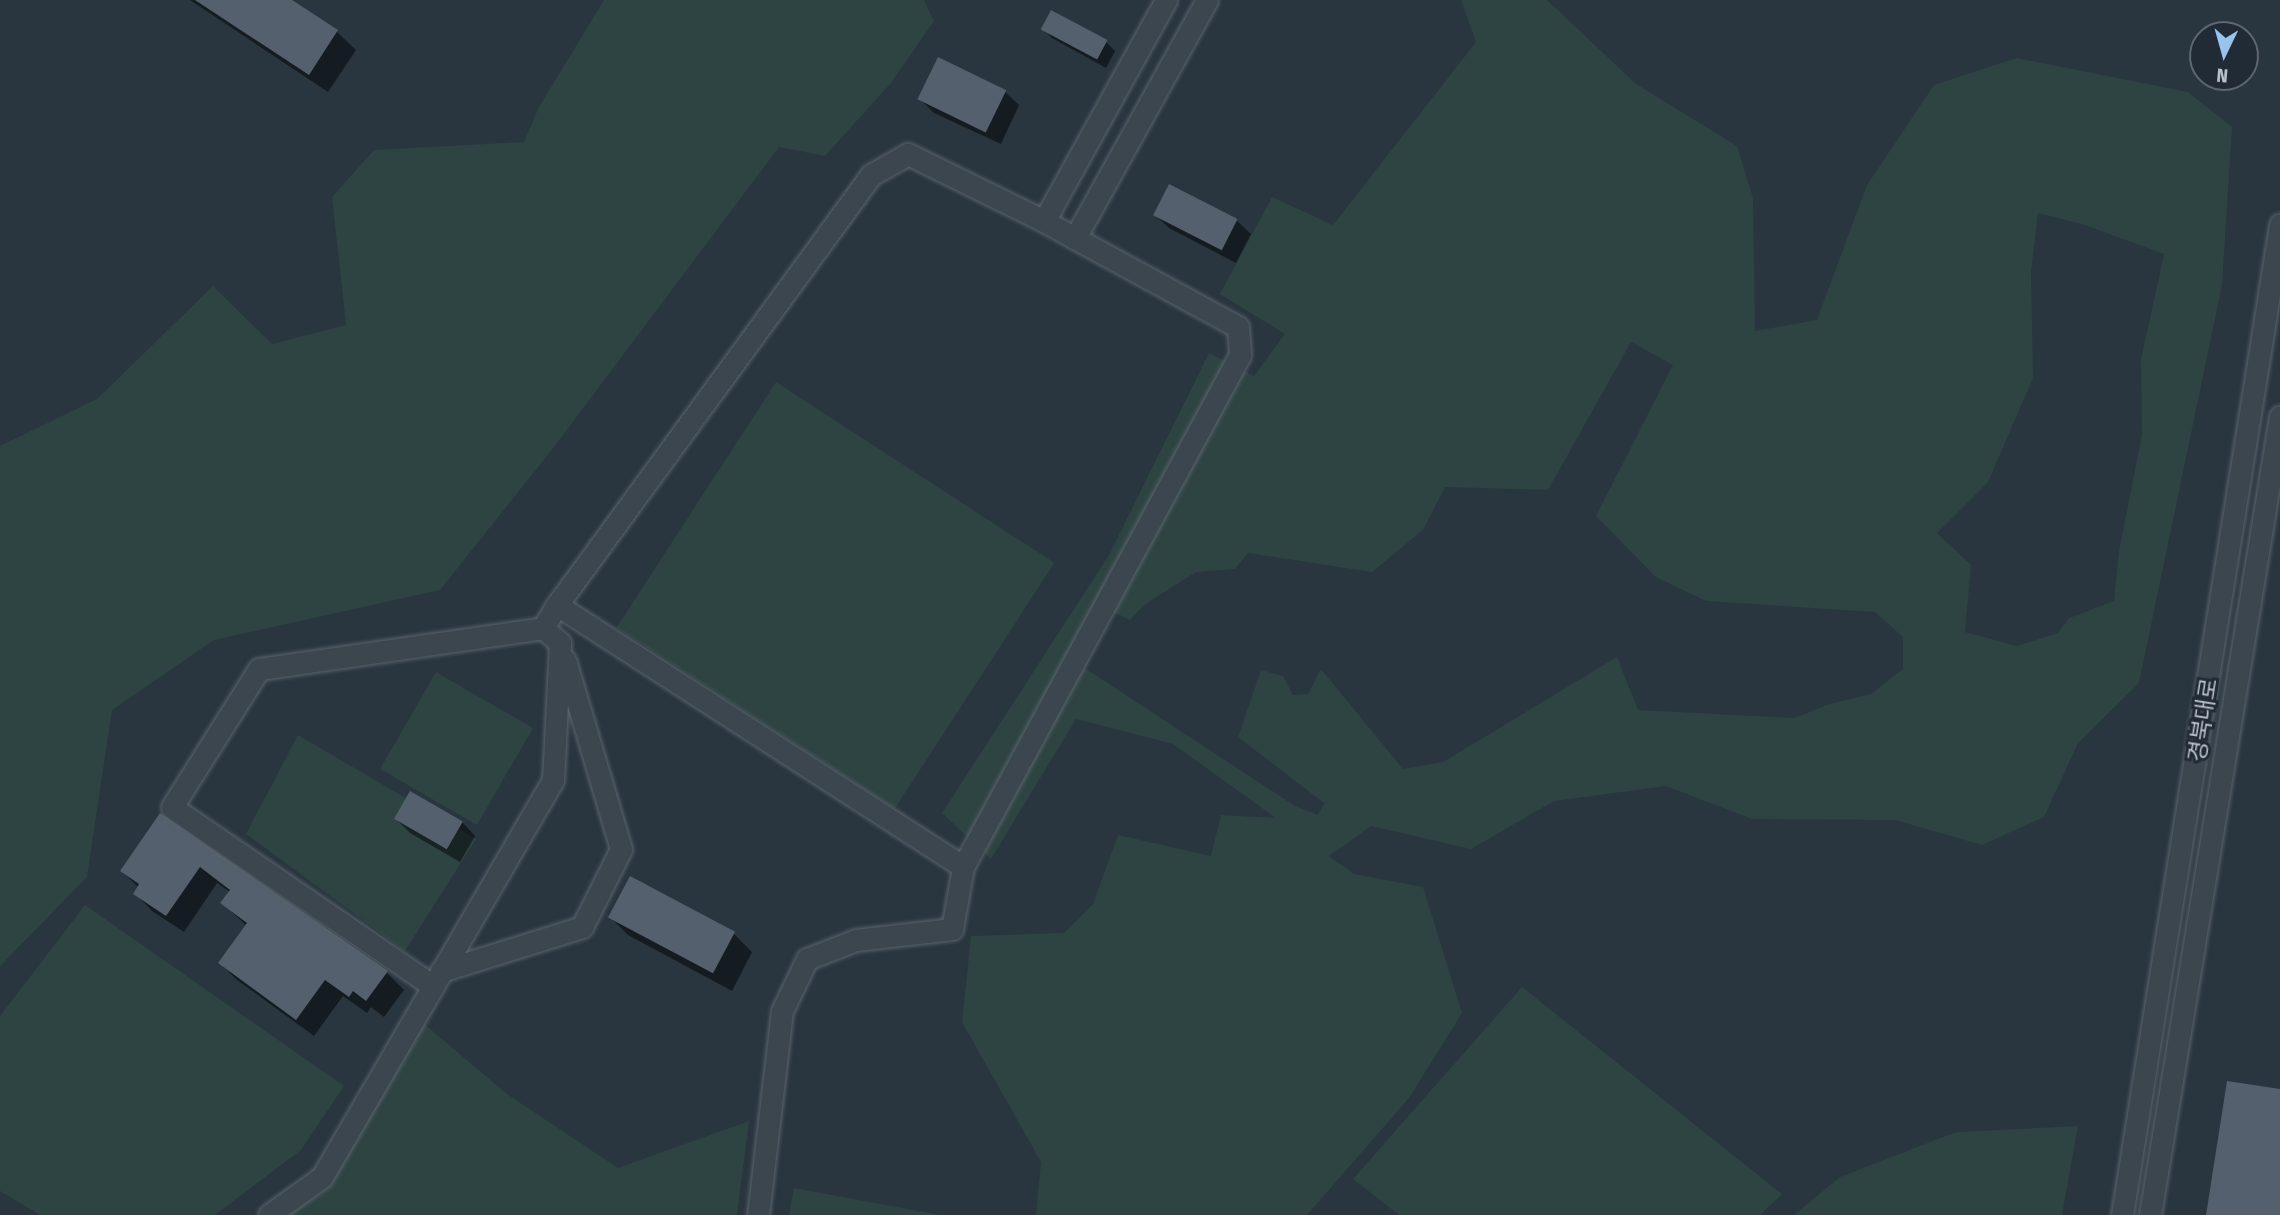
<!DOCTYPE html>
<html>
<head>
<meta charset="utf-8">
<style>
	body { margin:0 }
	#map { position:relative; width:2280px; height:1215px; overflow:hidden; background:#29353f; font-family:"Fira Sans Condensed","Noto Sans KR",sans-serif }
	div>[style] { position:absolute }
	.green>* { inset:0; background:#2e4442; transform-origin:0 0 }
	.shadow>* { inset:0; background:#0007 }
	.building>* { inset:0; background:#54606d; transform-origin:0 0 }
	.roads { filter:drop-shadow(0 0 2px #5a646d) drop-shadow(0 0 2px #5a646d) }
	.minor>* { height:21px; margin:-10.5px; padding:0 10.5px; transform-origin:10.5px; border-radius:10.5px; background:#3c464f }
	span { translate:-50% -50%; white-space:nowrap; text-align:center; line-height:1.15; -webkit-text-stroke:6px #212b35; paint-order:stroke }
	.street-label { font-size:23px; color:#b9c1ca }
	.north { position:absolute; left:2189px; top:21px; width:70px; height:70px; box-sizing:border-box; background:#212b35; border:2px solid #5e6771; border-radius:50%; rotate:185deg; font-size:19px; font-weight:700; line-height:28px; text-align:center; color:#b9c1ca }
	.north::after { content:''; display:block; margin:auto; width:24px; height:32px; background:#99c3ef; clip-path:polygon(50% 0,100% 100%,50% 72%,0 100%) }
</style>
</head>
<body>
<div id="map">
	<div class="green">
		<i style="clip-path:polygon(604px 0,924px 0,934px 21px,891px 83px,825px 156px,779px 147px,554px 447px,440px 590px,214px 640px,112px 710px,87px 877px,0 966px,0 446px,97px 399px,213px 286px,272px 344px,346px 325px,332px 197px,374px 150px,524px 142px,539px 107px)"></i>
		<i style="clip-path:polygon(evenodd,1461px 0,1547px 0,1636px 84px,1737px 146px,1753px 198px,1755px 331px,1817px 320px,1867px 185px,1934px 85px,2017px 58px,2188px 92px,2232px 127px,2222px 285px,2139px 683px,2078px 743px,2044px 817px,1982px 845px,1895px 820px,1752px 819px,1666px 786px,1554px 801px,1471px 849px,1371px 826px,1329px 856px,1354px 874px,1423px 887px,1462px 1013px,1409px 1098px,1307px 1215px,1036px 1215px,1041px 1162px,962px 1022px,971px 936px,1064px 933px,1093px 904px,1118px 835px,1211px 856px,1221px 815px,1276px 818px,1173px 744px,1076px 719px,991px 859px,942px 813px,1109px 555px,1209px 353px,1254px 376px,1285px 334px,1220px 294px,1272px 197px,1333px 225px,1476px 42px,1461px 0,2038px 213px,2082px 224px,2164px 254px,2141px 359px,2142px 435px,2119px 551px,2114px 601px,2069px 618px,2058px 633px,2017px 646px,1965px 632px,1971px 565px,1937px 533px,1988px 482px,2033px 378px,2031px 273px,2038px 213px,1461px 0,1631px 342px,1673px 365px,1596px 516px,1656px 577px,1706px 601px,1875px 612px,1903px 637px,1903px 669px,1871px 694px,1829px 704px,1795px 718px,1638px 710px,1617px 657px,1443px 762px,1403px 769px,1321px 669px,1308px 694px,1293px 695px,1283px 676px,1261px 670px,1238px 737px,1324px 803px,1318px 815px,1295px 806px,1077px 663px,1106px 609px,1130px 620px,1144px 605px,1196px 572px,1235px 569px,1248px 553px,1372px 572px,1423px 530px,1445px 487px,1548px 490px,1631px 342px)"></i>
		<i style="left:776px;top:382px;width:332px;height:293px;rotate:33deg"></i>
		<i style="left:436px;top:672px;width:112px;height:112px;rotate:30deg"></i>
		<i style="clip-path:polygon(298px 735px,476px 839px,405px 951px,246px 834px)"></i>
		<i style="clip-path:polygon(85px 905px,344px 1086px,301px 1150px,215px 1215px,40px 1215px,0 1191px,0 1016px)"></i>
		<i style="clip-path:polygon(1522px 987px,1782px 1194px,1760px 1215px,1399px 1215px,1353px 1179px)"></i>
		<i style="clip-path:polygon(422px 1022px,507px 1094px,618px 1168px,749px 1121px,737px 1215px,289px 1215px,325px 1190px)"></i>
		<i style="clip-path:polygon(2078px 1126px,2062px 1215px,1794px 1215px,1840px 1177px,1956px 1132px)"></i>
		<i style="clip-path:polygon(794px 1188px,940px 1215px,789px 1215px)"></i>
	</div>
	<div class="shadow">
		<i style="clip-path:polygon(190px 0,289px 0,337px 32px,356px 50px,328px 92px)"></i>
		<i style="clip-path:polygon(1052px 12px,1106px 42px,1115px 51px,1106px 68px,1052px 38px,1043px 29px)"></i>
		<i style="clip-path:polygon(938px 60px,1005px 92px,1019px 105px,1001px 144px,934px 113px,920px 99px)"></i>
		<i style="clip-path:polygon(1155px 215px,1237px 221px,1251px 234px,1236px 263px,1169px 228px)"></i>
		<i style="clip-path:polygon(161px 815px,387px 973px,404px 990px,384px 1017px,371px 1007px,367px 1013px,343px 996px,314px 1036px,237px 980px,220px 963px,247px 926px,222px 903px,230px 892px,217px 883px,184px 932px,152px 911px,135px 893px,139px 888px,122px 871px)"></i>
		<i style="clip-path:polygon(396px 819px,462px 822px,475px 836px,460px 862px,410px 833px)"></i>
		<i style="clip-path:polygon(610px 917px,734px 934px,752px 952px,732px 991px,628px 935px)"></i>
	</div>
	<div class="building">
		<i style="clip-path:polygon(195px 0,292px 0,338px 30px,309px 75px)"></i>
		<i style="left:1051px;top:10px;width:64px;height:22px;rotate:28deg"></i>
		<i style="left:938px;top:57px;width:76px;height:47px;rotate:26deg"></i>
		<i style="left:1169px;top:184px;width:77px;height:35px;rotate:27deg"></i>
		<i style="left:410px;top:791px;width:61px;height:32px;rotate:30deg"></i>
		<i style="clip-path:polygon(160px 813px,388px 971px,366px 1001px,353px 991px,349px 997px,325px 980px,296px 1020px,218px 963px,247px 923px,220px 903px,230px 890px,200px 867px,166px 916px,133px 894px,139px 884px,120px 871px)"></i>
		<i style="left:630px;top:876px;width:119px;height:47px;rotate:28deg"></i>
		<i style="clip-path:polygon(2227px 1081px,2280px 1089px,2280px 1215px,2206px 1215px)"></i>
	</div>
	<div class="roads">
		<div class="minor">
			<i style="left:1166px;top:0;width:252px;rotate:118.9deg"></i>
			<i style="left:1044px;top:221px;width:35px;rotate:29deg"></i>
			<i style="left:1075px;top:238px;width:272px;rotate:-61deg"></i>
			<i style="left:1044px;top:221px;width:152px;rotate:-153.8deg"></i>
			<i style="left:908px;top:154px;width:43px;rotate:150.4deg"></i>
			<i style="left:871px;top:175px;width:532px;rotate:126.14deg"></i>
			<i style="left:557px;top:605px;width:483px;rotate:32.8deg"></i>
			<i style="left:963px;top:867px;width:582px;rotate:-61.59deg"></i>
			<i style="left:1240px;top:355px;width:28px;rotate:-94deg"></i>
			<i style="left:1238px;top:327px;width:186px;rotate:-151.4deg"></i>
			<i style="left:543px;top:628px;width:23px;rotate:41deg"></i>
			<i style="left:560px;top:643px;width:137px;rotate:92.9deg"></i>
			<i style="left:553px;top:780px;width:238px;rotate:120.2deg"></i>
			<i style="left:433px;top:986px;width:316px;rotate:-145.6deg"></i>
			<i style="left:172px;top:807px;width:163px;rotate:-57.8deg"></i>
			<i style="left:259px;top:669px;width:287px;rotate:-8.2deg"></i>
			<i style="left:543px;top:628px;width:27px;rotate:-59deg"></i>
			<i style="left:441px;top:971px;width:148px;rotate:-17.3deg"></i>
			<i style="left:582px;top:927px;width:87px;rotate:-63.4deg"></i>
			<i style="left:621px;top:849px;width:197px;rotate:-106.5deg"></i>
			<i style="left:269px;top:1215px;width:65px;rotate:-35.6deg"></i>
			<i style="left:322px;top:1177px;width:221px;rotate:-59.8deg"></i>
			<i style="left:758px;top:1215px;width:205px;rotate:-83.3deg"></i>
			<i style="left:782px;top:1011px;width:58px;rotate:-64.3deg"></i>
			<i style="left:807px;top:959px;width:53px;rotate:-21.2deg"></i>
			<i style="left:856px;top:940px;width:97px;rotate:-6.5deg"></i>
			<i style="left:952px;top:929px;width:63px;rotate:-79.9deg"></i>
			<i style="left:2122px;top:1215px;width:1003px;rotate:-80.93deg"></i>
			<i style="left:2150px;top:1215px;width:809px;rotate:-80.75deg"></i>
		</div>
	</div>
	<div class="street-label">
		<span style="left:2203px;top:720px;rotate:-81deg">경북대로</span>
	</div>
	<div class="north">N</div>
</div>
</body>
</html>
